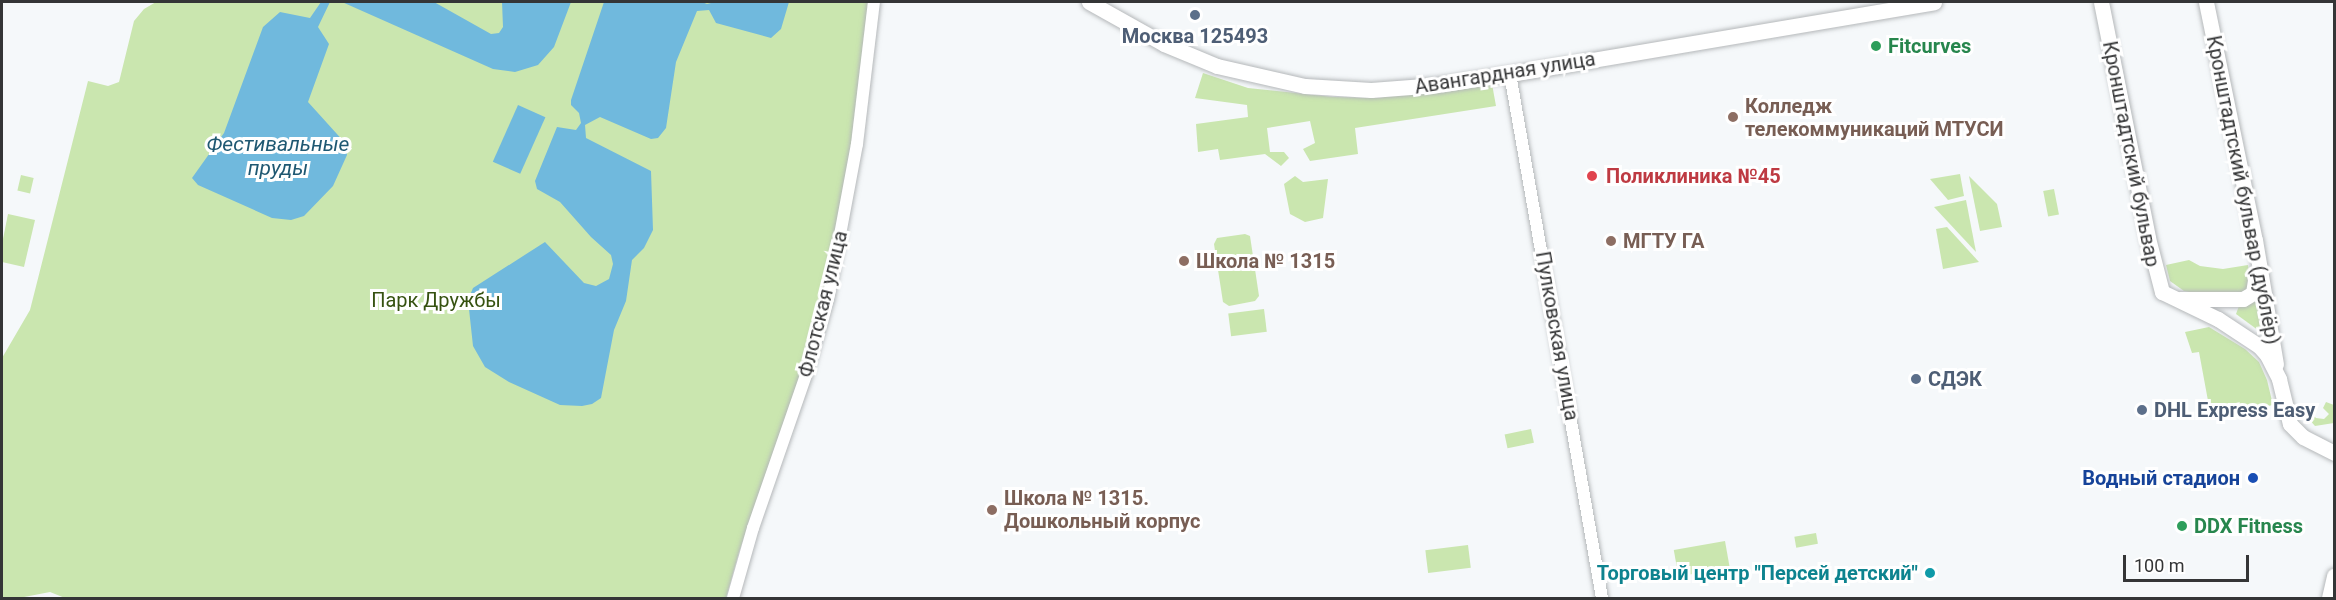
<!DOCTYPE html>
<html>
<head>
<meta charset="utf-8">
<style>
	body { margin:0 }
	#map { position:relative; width:2336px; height:600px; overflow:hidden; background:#f5f8fa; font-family:Roboto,sans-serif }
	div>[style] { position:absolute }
	.green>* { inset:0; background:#cae6af; transform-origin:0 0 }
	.water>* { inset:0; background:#70b9dd; transform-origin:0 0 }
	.roads { filter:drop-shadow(0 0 2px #b5b8ba) drop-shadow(0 0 2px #b5b8ba) }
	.minor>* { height:12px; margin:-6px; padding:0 6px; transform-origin:6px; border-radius:6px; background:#fff }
	.major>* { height:15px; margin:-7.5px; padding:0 7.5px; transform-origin:7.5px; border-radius:7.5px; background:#fff }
	.dots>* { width:16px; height:16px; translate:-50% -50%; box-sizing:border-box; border:3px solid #fff; border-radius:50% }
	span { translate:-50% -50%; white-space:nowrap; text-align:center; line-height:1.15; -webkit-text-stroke:6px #fff; paint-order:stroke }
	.service-label { font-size:20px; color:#4e5e75; font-weight:700 }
	.left { translate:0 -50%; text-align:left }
	.leisure-label { font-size:20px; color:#27864d; font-weight:700 }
	.street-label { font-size:20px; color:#343536 }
	.education-label { font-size:20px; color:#785e54; font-weight:700 }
	.health-label { font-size:20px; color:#be3a42; font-weight:700 }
	.park-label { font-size:20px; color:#365211 }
	.transit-label { font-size:20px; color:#164399; font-weight:700 }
	.right { translate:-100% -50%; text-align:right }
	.culture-label { font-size:20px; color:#0d838f; font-weight:700 }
	.water-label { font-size:21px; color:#1f5872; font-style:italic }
	.frame { position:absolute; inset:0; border:3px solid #343536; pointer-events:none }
	.scale { position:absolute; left:2123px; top:555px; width:126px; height:27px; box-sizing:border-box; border:3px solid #343536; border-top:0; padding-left:8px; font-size:18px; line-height:21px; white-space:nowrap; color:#343536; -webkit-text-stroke:4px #fff; paint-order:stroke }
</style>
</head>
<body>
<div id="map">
	<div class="green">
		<i style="clip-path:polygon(156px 2px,870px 2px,852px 143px,824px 295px,797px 384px,739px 552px,726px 598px,65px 598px,50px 592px,19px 598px,2px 598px,2px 358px,30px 310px,88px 81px,108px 86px,119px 82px,134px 21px,144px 9px)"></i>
		<i style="clip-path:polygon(1203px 73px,1248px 88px,1333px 97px,1376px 98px,1492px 84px,1496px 106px,1355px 128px,1358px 154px,1310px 161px,1303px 149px,1315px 143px,1310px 121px,1267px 128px,1270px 152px,1284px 152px,1289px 158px,1281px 166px,1265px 154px,1220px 160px,1218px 149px,1198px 152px,1196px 124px,1248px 117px,1247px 105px,1195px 98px)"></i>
		<i style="clip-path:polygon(1960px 174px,1964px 196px,1948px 200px,1930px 179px)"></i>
		<i style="left:21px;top:175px;width:13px;height:16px;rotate:13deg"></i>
		<i style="clip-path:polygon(1295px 176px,1303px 182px,1328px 179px,1323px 218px,1305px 222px,1290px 214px,1284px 184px)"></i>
		<i style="clip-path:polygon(1969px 176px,1997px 204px,2002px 227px,1980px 231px)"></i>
		<i style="left:2054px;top:189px;width:26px;height:11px;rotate:79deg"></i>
		<i style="clip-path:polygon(1966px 200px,1976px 252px,1934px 207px)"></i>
		<i style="clip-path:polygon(8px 214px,35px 220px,24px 267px,2px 262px,2px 244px)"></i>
		<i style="clip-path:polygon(1947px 227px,1958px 239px,1979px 262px,1943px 269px,1936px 229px)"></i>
		<i style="clip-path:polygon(1245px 234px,1250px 236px,1259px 296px,1255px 301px,1229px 306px,1223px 302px,1214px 244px,1217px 238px)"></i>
		<i style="clip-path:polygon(2189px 260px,2200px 266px,2223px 269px,2248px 265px,2251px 284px,2248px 292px,2205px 295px,2184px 291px,2170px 281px,2166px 265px)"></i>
		<i style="clip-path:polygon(2258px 297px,2266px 336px,2236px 314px,2239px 306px)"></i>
		<i style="left:1264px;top:309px;width:23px;height:36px;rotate:83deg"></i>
		<i style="clip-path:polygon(2209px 327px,2245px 349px,2259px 362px,2267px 380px,2273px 405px,2211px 417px,2199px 352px,2192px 353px,2185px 332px)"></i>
		<i style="clip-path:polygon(2326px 402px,2334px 405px,2334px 423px,2315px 426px,2308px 418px,2308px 410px,2316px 418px,2324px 419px,2329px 414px,2323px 408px)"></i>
		<i style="left:1531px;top:429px;width:14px;height:27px;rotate:78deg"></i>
		<i style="left:1816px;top:533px;width:11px;height:22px;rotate:80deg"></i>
		<i style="left:1725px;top:541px;width:27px;height:52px;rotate:80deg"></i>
		<i style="left:1468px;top:545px;width:23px;height:43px;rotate:83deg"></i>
	</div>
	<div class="water">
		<i style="clip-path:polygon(321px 2px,330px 2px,318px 27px,329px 44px,308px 102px,346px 144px,347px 155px,333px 186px,304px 216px,291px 220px,272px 218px,198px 185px,192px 178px,224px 133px,263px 27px,280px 12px,310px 18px)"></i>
		<i style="clip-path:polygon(342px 2px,434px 2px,491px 34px,499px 33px,503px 27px,502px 2px,571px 2px,554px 47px,538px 65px,515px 72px,493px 69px)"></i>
		<i style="clip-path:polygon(604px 2px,702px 2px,707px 4px,715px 2px,789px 2px,781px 29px,771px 38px,716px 23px,709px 10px,697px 11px,676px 62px,666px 128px,658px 138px,651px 139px,600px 117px,585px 125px,586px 138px,651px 171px,653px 230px,644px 248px,632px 260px,626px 301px,614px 330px,601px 398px,592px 404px,582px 406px,560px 405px,509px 382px,485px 367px,473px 346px,468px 300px,473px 288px,545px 242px,584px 283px,596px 286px,609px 279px,613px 264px,611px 255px,591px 237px,560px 202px,537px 189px,535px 181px,557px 127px,576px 130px,581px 123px,579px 113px,571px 105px,571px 100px)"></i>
		<i style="left:518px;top:105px;width:30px;height:62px;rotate:24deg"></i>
	</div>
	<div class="roads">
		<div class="minor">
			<i style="left:1510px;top:74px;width:532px;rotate:80.04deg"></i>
			<i style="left:733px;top:598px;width:73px;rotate:-74.1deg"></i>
			<i style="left:753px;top:528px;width:162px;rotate:-70.9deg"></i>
			<i style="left:806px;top:375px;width:79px;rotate:-73.9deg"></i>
			<i style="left:828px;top:299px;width:158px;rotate:-79.4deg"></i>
			<i style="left:857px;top:144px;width:143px;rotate:-83.2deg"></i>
		</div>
		<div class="major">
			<i style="left:1089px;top:2px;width:86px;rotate:29.2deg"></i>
			<i style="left:1164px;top:44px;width:57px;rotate:22.5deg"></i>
			<i style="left:1217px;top:66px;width:90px;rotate:12.8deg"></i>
			<i style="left:1305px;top:86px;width:66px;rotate:3.5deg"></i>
			<i style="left:1371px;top:90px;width:66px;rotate:-4.3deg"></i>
			<i style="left:1437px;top:85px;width:74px;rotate:-8.6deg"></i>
			<i style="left:1510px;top:74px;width:430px;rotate:-9.6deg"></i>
			<i style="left:2101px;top:2px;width:241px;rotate:78.7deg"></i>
			<i style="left:2148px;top:238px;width:56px;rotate:75.5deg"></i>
			<i style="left:2162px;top:292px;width:62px;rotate:25.7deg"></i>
			<i style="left:2218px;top:319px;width:49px;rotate:33.4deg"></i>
			<i style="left:2259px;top:346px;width:12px;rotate:48deg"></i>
			<i style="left:2267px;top:355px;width:27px;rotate:63deg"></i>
			<i style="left:2279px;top:379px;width:46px;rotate:76.3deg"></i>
			<i style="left:2290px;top:424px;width:18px;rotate:45deg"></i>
			<i style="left:2303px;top:437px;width:35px;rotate:27deg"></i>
			<i style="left:2206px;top:2px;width:243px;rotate:78.4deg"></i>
			<i style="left:2255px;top:240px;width:126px;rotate:80.4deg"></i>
			<i style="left:2180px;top:299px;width:63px"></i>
			<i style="left:2243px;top:299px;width:12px;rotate:-31deg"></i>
			<i style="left:2253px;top:293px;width:20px;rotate:-81deg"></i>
			<i style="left:2329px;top:598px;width:23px;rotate:-77deg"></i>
		</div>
	</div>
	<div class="dots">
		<i style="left:1195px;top:15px;background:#5c6f8a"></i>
		<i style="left:1876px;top:46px;background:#2e9e5b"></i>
		<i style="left:1733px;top:117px;background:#8d6e63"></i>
		<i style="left:1592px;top:176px;background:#e0444e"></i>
		<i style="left:1611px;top:241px;background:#8d6e63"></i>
		<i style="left:1184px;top:261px;background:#8d6e63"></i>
		<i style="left:1916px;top:379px;background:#5c6f8a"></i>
		<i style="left:2142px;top:410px;background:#5c6f8a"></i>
		<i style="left:2253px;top:478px;background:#1a4fb4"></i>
		<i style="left:992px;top:510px;background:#8d6e63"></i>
		<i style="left:2182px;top:526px;background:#2e9e5b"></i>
		<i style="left:1930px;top:573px;background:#0f9aa8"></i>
	</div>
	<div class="service-label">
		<span style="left:1195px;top:36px">Москва 125493</span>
		<span class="left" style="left:1928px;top:379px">СДЭК</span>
		<span class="left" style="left:2154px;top:410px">DHL Express Easy</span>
	</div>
	<div class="leisure-label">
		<span class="left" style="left:1888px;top:46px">Fitcurves</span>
		<span class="left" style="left:2194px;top:526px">DDX Fitness</span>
	</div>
	<div class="street-label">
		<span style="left:1505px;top:73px;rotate:-9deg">Авангардная улица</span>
		<span style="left:2131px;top:154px;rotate:79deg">Кронштадтский бульвар</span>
		<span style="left:2243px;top:190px;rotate:79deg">Кронштадтский бульвар (дублёр)</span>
		<span style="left:823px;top:304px;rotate:-76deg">Флотская улица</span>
		<span style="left:1557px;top:336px;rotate:80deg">Пулковская улица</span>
	</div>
	<div class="education-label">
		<span class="left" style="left:1745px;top:118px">Колледж<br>телекоммуникаций МТУСИ</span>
		<span class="left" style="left:1623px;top:241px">МГТУ ГА</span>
		<span class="left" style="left:1196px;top:261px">Школа № 1315</span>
		<span class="left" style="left:1004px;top:510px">Школа № 1315.<br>Дошкольный корпус</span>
	</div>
	<div class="health-label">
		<span class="left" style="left:1606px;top:176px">Поликлиника №45</span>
	</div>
	<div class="park-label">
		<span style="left:436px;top:300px">Парк Дружбы</span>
	</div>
	<div class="transit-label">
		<span class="right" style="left:2240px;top:478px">Водный стадион</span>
	</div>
	<div class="culture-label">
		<span class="right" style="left:1918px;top:573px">Торговый центр "Персей детский"</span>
	</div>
	<div class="water-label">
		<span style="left:278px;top:156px">Фестивальные<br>пруды</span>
	</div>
	<div class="frame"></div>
	<div class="scale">100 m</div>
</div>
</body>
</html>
